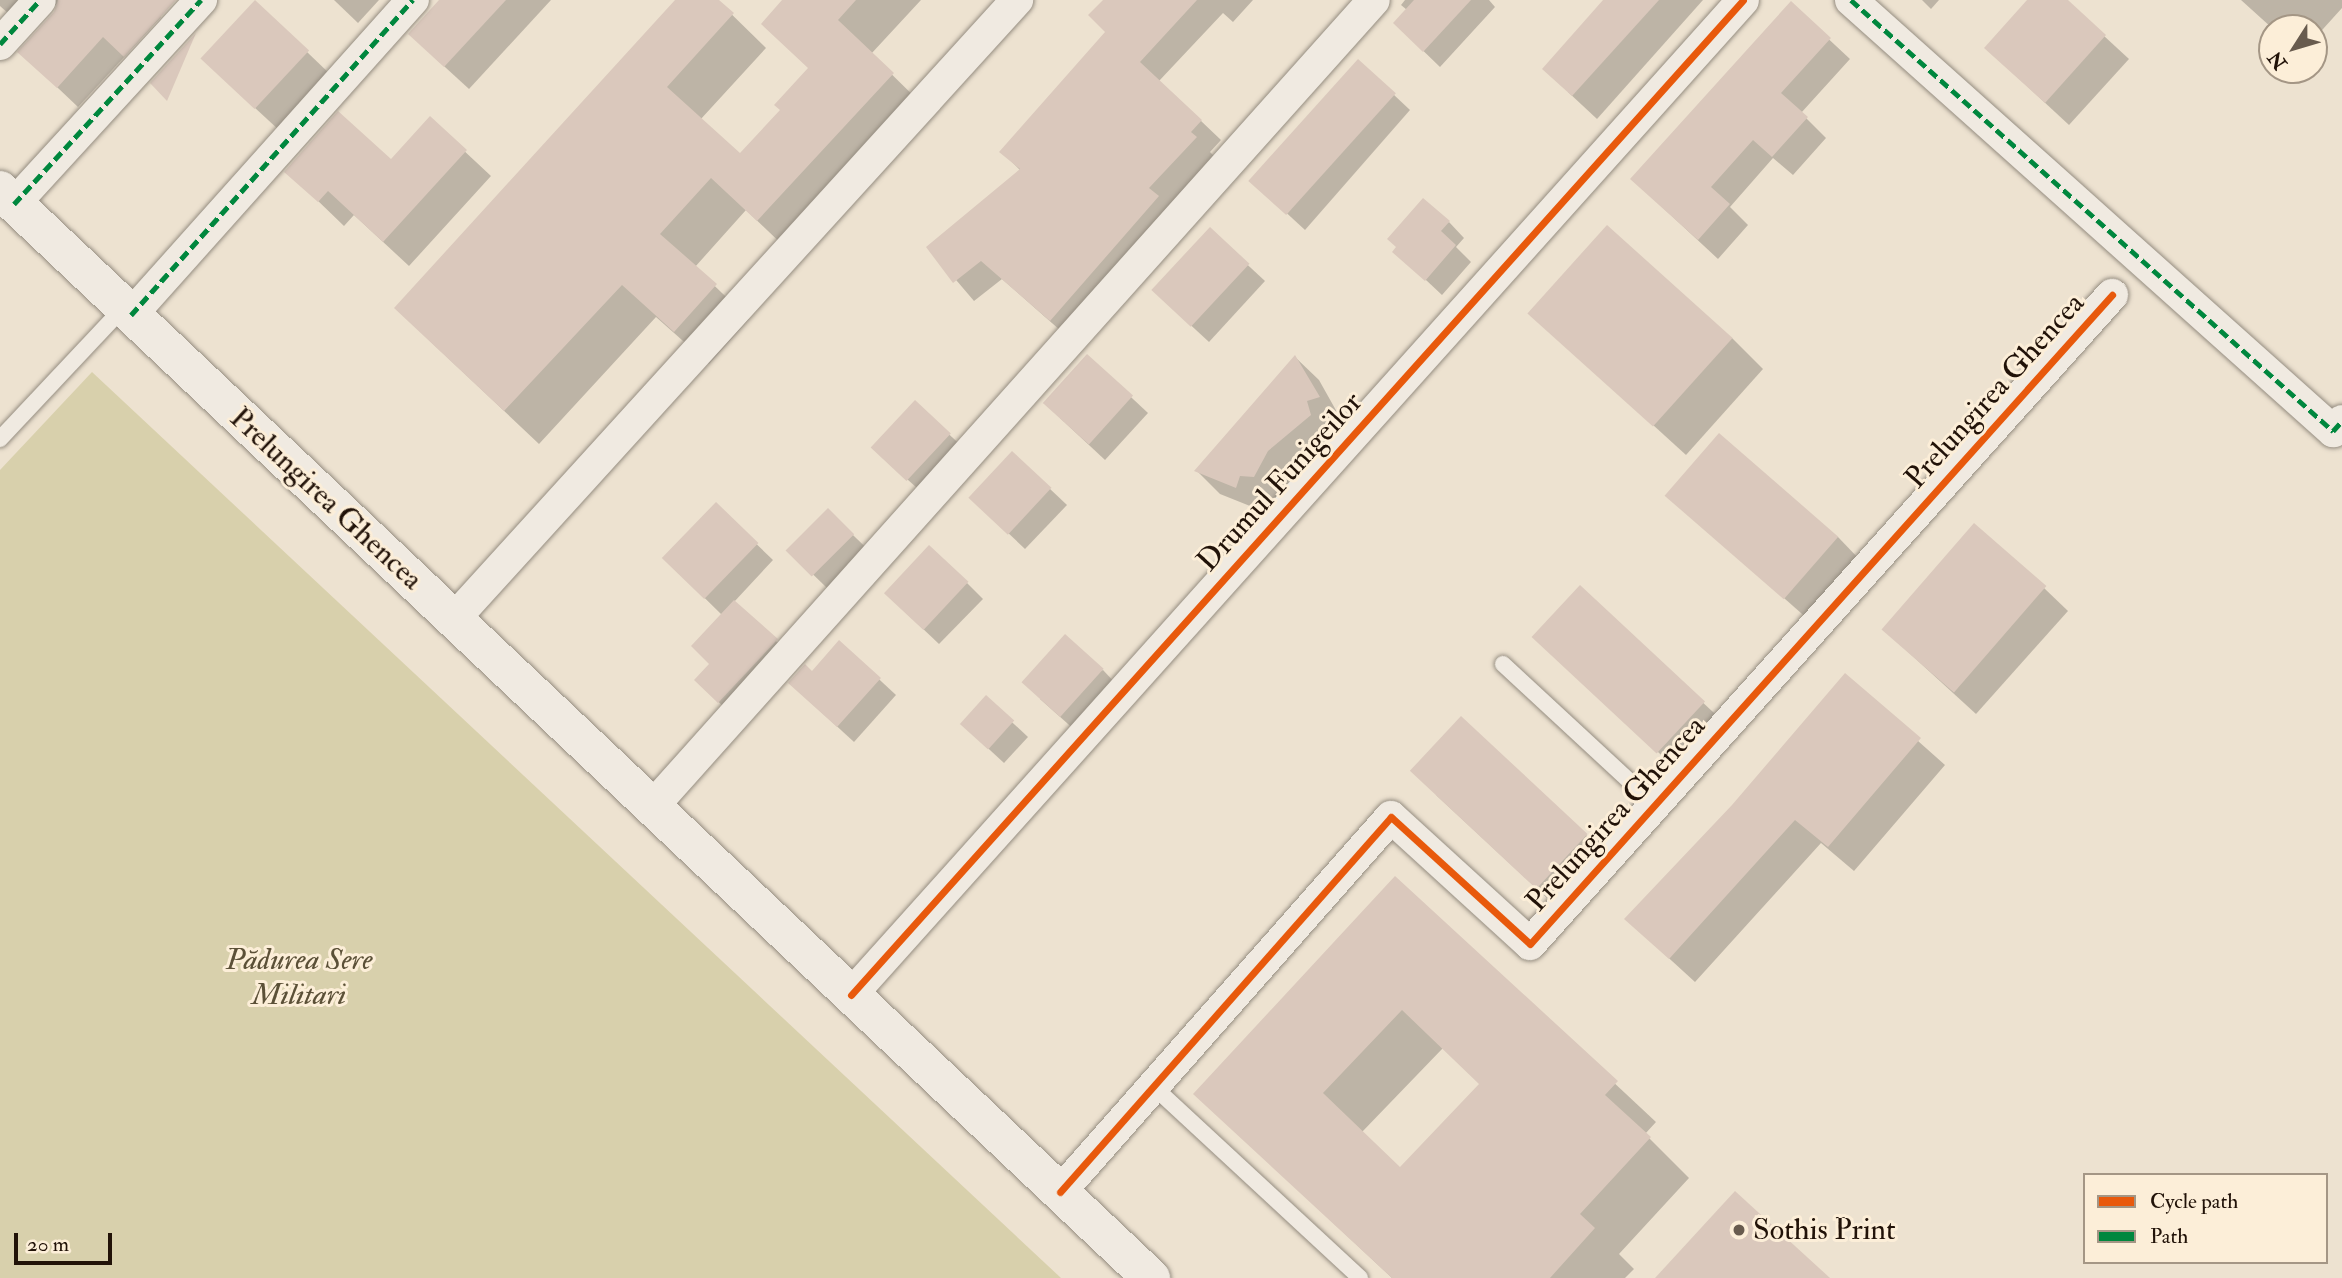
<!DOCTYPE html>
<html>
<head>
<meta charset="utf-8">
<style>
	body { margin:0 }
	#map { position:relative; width:2342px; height:1278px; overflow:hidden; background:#ede2d0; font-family:"IM FELL Double Pica",serif }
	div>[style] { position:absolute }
	.green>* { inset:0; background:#d8d0ac }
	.shadow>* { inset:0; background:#0003; transform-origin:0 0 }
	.building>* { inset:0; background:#dac8bc; transform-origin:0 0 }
	.roads { filter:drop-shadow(0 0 2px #958d81) drop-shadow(0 0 2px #958d81) }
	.lane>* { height:16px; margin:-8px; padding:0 8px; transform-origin:8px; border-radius:8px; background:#f0eae1 }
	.street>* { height:32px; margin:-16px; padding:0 16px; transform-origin:16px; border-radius:16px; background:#f0eae1 }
	.secondary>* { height:38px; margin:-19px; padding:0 19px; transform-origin:19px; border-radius:19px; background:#f0eae1 }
	.quiet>* { height:5px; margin-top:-2.5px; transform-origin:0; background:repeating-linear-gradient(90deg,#00873e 0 10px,transparent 0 15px) }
	.cycleway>* { height:7px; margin:-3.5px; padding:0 3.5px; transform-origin:3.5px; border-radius:3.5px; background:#e8590c }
	.dots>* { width:19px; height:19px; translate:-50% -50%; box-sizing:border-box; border:4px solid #fceed8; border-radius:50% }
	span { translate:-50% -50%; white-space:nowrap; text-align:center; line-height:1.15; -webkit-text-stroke:6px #fceed8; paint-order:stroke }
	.street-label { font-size:30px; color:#211208 }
	.park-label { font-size:30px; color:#5b5037; font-style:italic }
	.poi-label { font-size:30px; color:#211208 }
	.left { translate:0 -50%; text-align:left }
	.legend { position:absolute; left:2083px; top:1173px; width:245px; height:91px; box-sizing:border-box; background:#fceed8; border:2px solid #a49685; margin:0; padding:9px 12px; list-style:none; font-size:21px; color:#211208 }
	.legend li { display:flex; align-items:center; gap:14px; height:35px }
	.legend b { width:35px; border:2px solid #a49685 }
	.north { position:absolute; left:2258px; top:14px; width:70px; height:70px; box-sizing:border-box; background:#fceed8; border:2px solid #a49685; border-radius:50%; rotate:233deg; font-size:19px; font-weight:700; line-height:28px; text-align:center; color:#211208 }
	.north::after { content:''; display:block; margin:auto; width:24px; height:32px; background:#685b4e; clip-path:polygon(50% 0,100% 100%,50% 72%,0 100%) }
	.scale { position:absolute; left:14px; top:1233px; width:98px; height:32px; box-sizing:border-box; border:4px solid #211208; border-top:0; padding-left:9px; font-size:21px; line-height:24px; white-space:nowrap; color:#211208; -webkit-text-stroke:5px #fceed8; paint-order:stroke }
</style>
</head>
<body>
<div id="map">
	<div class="green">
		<i style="clip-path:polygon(92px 372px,1061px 1278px,0 1278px,0 470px)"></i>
	</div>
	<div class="shadow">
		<i style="clip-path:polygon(0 0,166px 0,156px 11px,161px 17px,78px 107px,20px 52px,56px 13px,58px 3px,27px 30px,0 6px)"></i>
		<i style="clip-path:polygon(334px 0,379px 0,358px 23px)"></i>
		<i style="clip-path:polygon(441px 0,551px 0,469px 89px,434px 57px)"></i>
		<i style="clip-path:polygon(678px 0,717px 0,766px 48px,700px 120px,740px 156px,782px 110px,810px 69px,785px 0,921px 0,871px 54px,926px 108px,791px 253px,746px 210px,695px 267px,749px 319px,709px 364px,656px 317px,539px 444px,430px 341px)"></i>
		<i style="clip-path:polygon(1106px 0,1253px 0,1233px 22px,1223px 13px,1159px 81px,1221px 140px,1210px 152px,1215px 157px,1070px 339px,1002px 279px,974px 301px,928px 247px,1021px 171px,1002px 152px,1107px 32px)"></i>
		<i style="clip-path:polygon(1405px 0,1489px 0,1495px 7px,1440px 67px,1411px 39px,1407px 10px,1401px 5px)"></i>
		<i style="clip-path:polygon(1606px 0,1703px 0,1597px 119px,1568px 92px)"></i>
		<i style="clip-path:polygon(1922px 0,1939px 0,1931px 9px)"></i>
		<i style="clip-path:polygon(2029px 0,2065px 0,2129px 59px,2069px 125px,1986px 48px)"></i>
		<i style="clip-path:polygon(2241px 0,2342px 0,2342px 8px,2314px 39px,2314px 28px,2272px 28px)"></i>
		<i style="clip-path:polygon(1791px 4px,1850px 59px,1801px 113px,1826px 138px,1793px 175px,1773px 158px,1730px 207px,1748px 225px,1718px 259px,1632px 179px)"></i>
		<i style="clip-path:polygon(307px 52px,331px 75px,280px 131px,227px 82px)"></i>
		<i style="clip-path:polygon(1358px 61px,1410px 110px,1305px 230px,1267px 195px)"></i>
		<i style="clip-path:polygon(430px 119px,491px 176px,409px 266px,354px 215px,344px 226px,287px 171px,391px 161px)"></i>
		<i style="clip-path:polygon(1449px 222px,1464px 238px,1456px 247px,1471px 262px,1442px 295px,1395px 251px)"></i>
		<i style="clip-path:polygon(1210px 230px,1265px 281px,1209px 342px,1170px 306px)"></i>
		<i style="clip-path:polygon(1530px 313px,1732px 338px,1763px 369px,1686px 455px)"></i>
		<i style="clip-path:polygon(1087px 356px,1148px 413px,1105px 460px,1060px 418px)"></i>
		<i style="clip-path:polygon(1295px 357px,1319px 380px,1342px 421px,1330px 425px,1334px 439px,1292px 474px,1278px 500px,1264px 499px,1260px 510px,1220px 494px,1197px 471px)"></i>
		<i style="clip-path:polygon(915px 403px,966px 450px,925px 495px,890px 464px)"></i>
		<i style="clip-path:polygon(1012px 453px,1067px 505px,1025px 549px,987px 513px)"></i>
		<i style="clip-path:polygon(1667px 495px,1838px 537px,1861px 561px,1810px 621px)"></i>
		<i style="clip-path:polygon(716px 505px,773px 560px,734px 602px,792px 656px,735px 717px,712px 696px,711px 664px,722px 615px,665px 559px)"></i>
		<i style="left:828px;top:511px;width:57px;height:56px;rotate:44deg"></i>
		<i style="clip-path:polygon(967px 583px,983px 599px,939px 644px,901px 608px)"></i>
		<i style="clip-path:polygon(1580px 588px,1728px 726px,1683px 775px,1558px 660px)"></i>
		<i style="clip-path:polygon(2044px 588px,2068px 611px,1976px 714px,1883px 629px)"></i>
		<i style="clip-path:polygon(840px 643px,896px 695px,854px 742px,806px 698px,812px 673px)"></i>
		<i style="clip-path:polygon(1103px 670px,1118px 686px,1077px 732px,1040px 699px)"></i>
		<i style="clip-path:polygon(1845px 676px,1945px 765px,1854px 871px,1821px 843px,1695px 982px,1626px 919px,1734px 806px)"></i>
		<i style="clip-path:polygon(986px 698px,1028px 737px,1004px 763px,978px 739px)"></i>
		<i style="clip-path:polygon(1436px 795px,1586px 835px,1609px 858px,1561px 911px)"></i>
		<i style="clip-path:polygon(evenodd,1395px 878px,1656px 1122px,1645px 1134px,1689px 1178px,1619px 1254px,1634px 1269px,1625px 1278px,1392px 1278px,1196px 1094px,1395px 878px,1443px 1048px,1481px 1085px,1400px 1169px,1362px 1132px,1443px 1048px)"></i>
	</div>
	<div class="building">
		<i style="clip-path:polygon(58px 0,176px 0,124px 57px,103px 37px,57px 88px,17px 52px,54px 12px)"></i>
		<i style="left:255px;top:0;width:74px;height:80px;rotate:43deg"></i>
		<i style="clip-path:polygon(439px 0,506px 0,444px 67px,408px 34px)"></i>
		<i style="clip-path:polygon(675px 0,719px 0,734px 13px,667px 87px,740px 153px,780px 110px,774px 105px,808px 68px,761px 24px,782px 0,856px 0,838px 20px,894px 73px,757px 221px,711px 178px,660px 234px,717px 284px,674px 332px,622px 285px,504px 411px,394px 308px)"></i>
		<i style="clip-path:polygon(1103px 0,1197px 0,1140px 62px,1202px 120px,1191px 132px,1197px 137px,1149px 188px,1159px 196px,1050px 321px,981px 261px,953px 283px,926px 247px,1020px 169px,999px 152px,1105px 32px,1088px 15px)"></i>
		<i style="clip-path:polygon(1414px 0,1471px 0,1423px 52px,1393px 23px)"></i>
		<i style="clip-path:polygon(1603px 0,1659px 0,1572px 96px,1542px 69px)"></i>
		<i style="clip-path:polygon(2027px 0,2068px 0,2106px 35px,2045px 103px,1984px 48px)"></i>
		<i style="clip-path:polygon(1791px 1px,1831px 38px,1781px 93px,1808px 117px,1772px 157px,1753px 140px,1711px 187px,1730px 204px,1698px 240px,1630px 179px)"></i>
		<i style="clip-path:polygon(196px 33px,167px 101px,150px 83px)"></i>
		<i style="left:1358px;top:59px;width:51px;height:164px;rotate:42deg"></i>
		<i style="clip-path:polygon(338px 111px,391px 159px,430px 116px,467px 150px,383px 242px,328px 191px,318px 202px,284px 172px)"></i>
		<i style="clip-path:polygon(1423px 198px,1450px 221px,1441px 231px,1456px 245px,1425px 281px,1392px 252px,1396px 247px,1387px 239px)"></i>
		<i style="left:1607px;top:225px;width:169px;height:119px;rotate:42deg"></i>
		<i style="left:1210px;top:227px;width:54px;height:86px;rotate:43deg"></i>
		<i style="left:1087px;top:354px;width:62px;height:66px;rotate:42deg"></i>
		<i style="clip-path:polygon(1295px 355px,1320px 397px,1307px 401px,1311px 415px,1268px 451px,1254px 477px,1240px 476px,1236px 488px,1194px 471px)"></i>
		<i style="left:915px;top:400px;width:49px;height:65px;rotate:43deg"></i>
		<i style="left:1719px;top:433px;width:158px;height:83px;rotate:41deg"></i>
		<i style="left:1012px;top:451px;width:54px;height:64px;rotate:43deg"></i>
		<i style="left:716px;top:502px;width:59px;height:78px;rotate:44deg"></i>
		<i style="left:828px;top:508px;width:37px;height:60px;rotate:45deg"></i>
		<i style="left:1974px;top:523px;width:96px;height:141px;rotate:41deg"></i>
		<i style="left:929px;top:545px;width:54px;height:66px;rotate:43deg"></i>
		<i style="left:1580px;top:585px;width:171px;height:71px;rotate:43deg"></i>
		<i style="clip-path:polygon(734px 600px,778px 639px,718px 703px,694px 680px,709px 664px,691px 646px)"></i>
		<i style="left:1065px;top:634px;width:52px;height:65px;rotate:42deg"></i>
		<i style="clip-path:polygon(839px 640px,881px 678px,837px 727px,788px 683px,805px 664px,812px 671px)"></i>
		<i style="clip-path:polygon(1845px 673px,1921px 738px,1828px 847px,1795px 820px,1669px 959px,1624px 919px,1732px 805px)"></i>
		<i style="left:986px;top:695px;width:38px;height:39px;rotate:42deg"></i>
		<i style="left:1461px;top:716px;width:173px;height:75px;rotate:43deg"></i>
		<i style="clip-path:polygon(evenodd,1395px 876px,1618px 1081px,1605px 1095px,1651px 1137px,1580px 1214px,1595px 1228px,1550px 1278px,1392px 1278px,1193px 1094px,1395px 876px,1402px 1010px,1479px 1084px,1400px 1167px,1323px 1093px,1402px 1010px)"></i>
		<i style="clip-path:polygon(1735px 1191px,1830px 1278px,1655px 1278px)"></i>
	</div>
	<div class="roads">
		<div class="lane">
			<i style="left:0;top:439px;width:180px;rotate:-46.8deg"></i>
			<i style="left:1503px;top:664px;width:207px;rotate:42.8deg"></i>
			<i style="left:1153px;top:1086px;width:282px;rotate:42.8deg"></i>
		</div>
		<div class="street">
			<i style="left:1851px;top:0;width:647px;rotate:41.8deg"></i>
			<i style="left:2333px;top:431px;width:13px;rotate:-48deg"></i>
			<i style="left:0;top:44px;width:59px;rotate:-47.7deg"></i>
			<i style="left:14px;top:204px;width:277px;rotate:-47.5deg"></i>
			<i style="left:131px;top:315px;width:423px;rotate:-48.2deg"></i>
			<i style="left:454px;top:619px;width:837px;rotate:-47.71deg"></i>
			<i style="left:653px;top:806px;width:1081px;rotate:-48.19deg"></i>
			<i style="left:851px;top:995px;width:1336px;rotate:-48.12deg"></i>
			<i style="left:1060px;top:1192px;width:500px;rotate:-48.57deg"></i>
			<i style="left:1391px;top:817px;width:188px;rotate:42.4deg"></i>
			<i style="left:1530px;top:944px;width:872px;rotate:-48.12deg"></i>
		</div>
		<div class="secondary">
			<i style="left:0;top:190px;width:1584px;rotate:43.39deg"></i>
		</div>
	</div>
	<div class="quiet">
		<i style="left:1851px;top:0;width:647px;rotate:41.8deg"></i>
		<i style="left:2333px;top:431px;width:13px;rotate:-48deg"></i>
		<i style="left:0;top:44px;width:59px;rotate:-47.7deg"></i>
		<i style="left:14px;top:204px;width:277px;rotate:-47.5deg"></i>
		<i style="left:131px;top:315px;width:423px;rotate:-48.2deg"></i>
	</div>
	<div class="cycleway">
		<i style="left:851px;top:995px;width:1336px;rotate:-48.12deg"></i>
		<i style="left:1060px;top:1192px;width:500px;rotate:-48.57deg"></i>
		<i style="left:1391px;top:817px;width:188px;rotate:42.4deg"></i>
		<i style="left:1530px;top:944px;width:872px;rotate:-48.12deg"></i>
	</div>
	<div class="dots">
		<i style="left:1739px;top:1230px;background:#685b4e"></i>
	</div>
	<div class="street-label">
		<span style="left:1995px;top:391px;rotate:-48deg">Prelungirea Ghencea</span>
		<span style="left:1280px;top:482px;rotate:-48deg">Drumul Funigeilor</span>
		<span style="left:326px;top:499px;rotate:43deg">Prelungirea Ghencea</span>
		<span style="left:1616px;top:814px;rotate:-48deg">Prelungirea Ghencea</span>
	</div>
	<div class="park-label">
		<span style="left:299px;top:977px">Pădurea Sere<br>Militari</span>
	</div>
	<div class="poi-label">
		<span class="left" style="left:1753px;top:1230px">Sothis Print</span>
	</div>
	<ul class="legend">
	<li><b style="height:9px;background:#e8590c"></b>Cycle path</li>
	<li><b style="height:9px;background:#00873e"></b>Path</li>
	</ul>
	<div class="north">N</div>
	<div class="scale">20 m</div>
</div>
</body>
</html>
